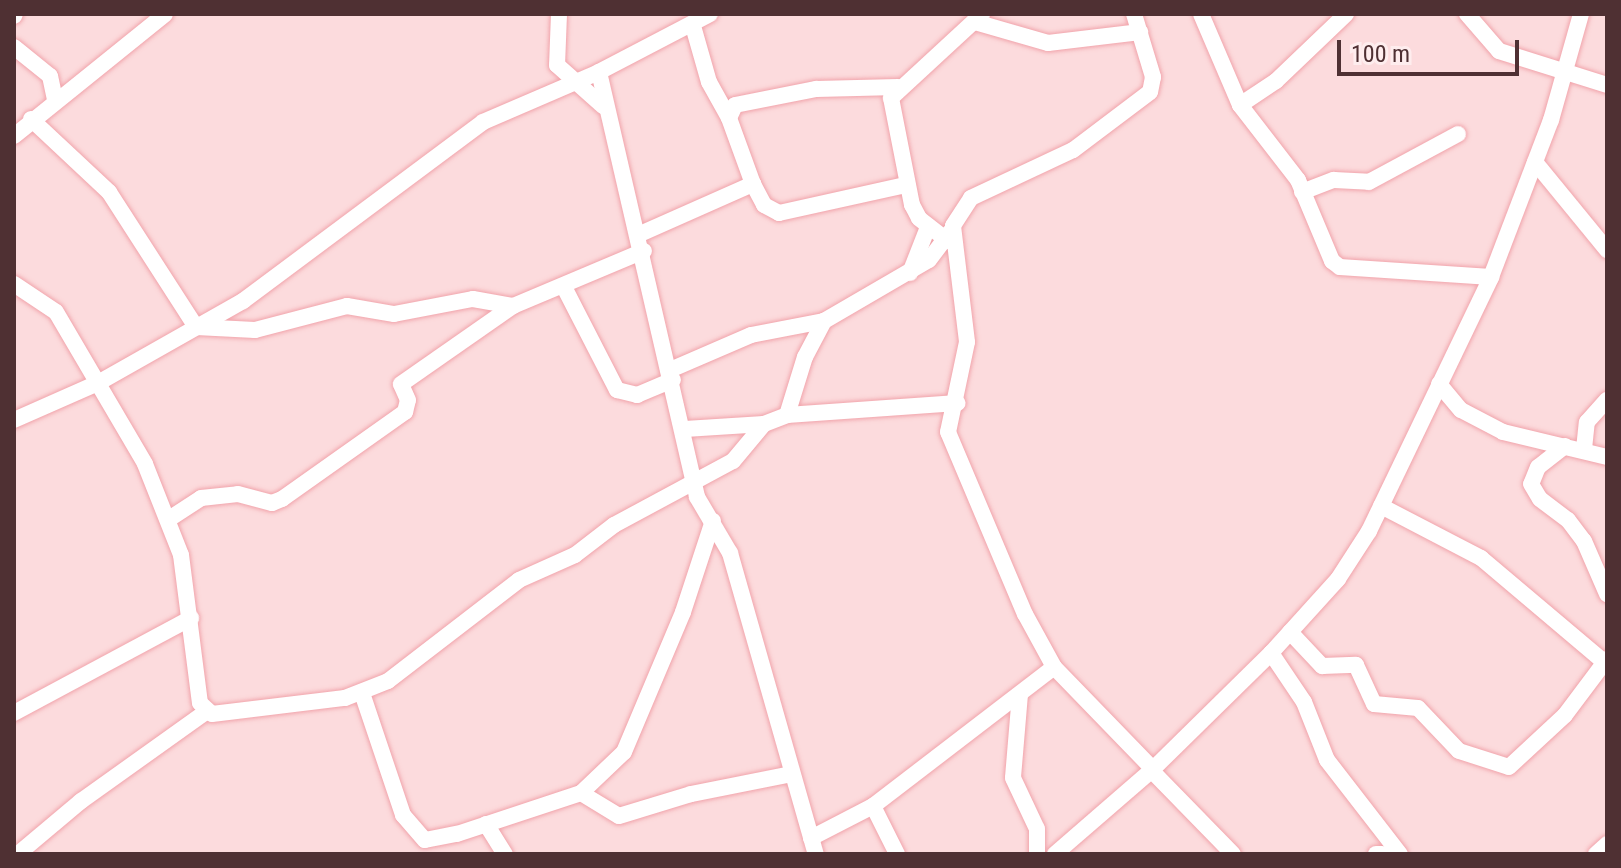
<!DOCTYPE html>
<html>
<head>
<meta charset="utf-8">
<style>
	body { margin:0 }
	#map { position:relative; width:1621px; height:868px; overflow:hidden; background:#fcdbdd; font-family:"Roboto Condensed",sans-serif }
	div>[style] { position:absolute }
	.roads { filter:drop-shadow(0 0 2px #f1a4ab) drop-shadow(0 0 2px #f1a4ab) }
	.minor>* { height:16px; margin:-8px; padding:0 8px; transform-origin:8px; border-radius:8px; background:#fff }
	span { translate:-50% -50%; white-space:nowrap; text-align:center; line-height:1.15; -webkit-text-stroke:7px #feedee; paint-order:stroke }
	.frame { position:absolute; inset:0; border:16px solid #4f3033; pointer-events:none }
	.scale { position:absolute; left:1337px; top:40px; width:182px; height:36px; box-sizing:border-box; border:4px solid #4f3033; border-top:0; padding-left:10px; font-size:24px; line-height:28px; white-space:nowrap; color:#4f3033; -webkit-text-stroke:6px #feedee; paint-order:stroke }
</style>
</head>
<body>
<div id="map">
	<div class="roads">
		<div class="minor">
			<i style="left:559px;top:14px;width:51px;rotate:92.2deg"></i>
			<i style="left:557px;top:65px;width:62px;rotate:41.7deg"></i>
			<i style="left:1134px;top:14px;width:66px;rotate:73.2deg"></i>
			<i style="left:1153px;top:77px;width:15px;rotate:101deg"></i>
			<i style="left:1150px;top:92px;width:96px;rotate:143deg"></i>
			<i style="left:1073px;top:150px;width:113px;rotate:154.8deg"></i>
			<i style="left:971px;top:198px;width:33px;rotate:123deg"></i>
			<i style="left:953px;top:226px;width:117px;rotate:83.1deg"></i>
			<i style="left:967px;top:342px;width:92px;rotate:101.9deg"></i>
			<i style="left:948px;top:432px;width:198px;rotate:67.1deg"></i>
			<i style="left:1025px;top:614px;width:60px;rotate:61.3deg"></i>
			<i style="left:1054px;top:667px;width:142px;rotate:45.9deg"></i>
			<i style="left:1201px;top:14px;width:99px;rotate:66.8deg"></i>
			<i style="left:1240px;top:105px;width:95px;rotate:52.3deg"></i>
			<i style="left:1298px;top:180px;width:88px;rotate:67.2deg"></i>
			<i style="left:1332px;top:261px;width:10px;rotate:37deg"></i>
			<i style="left:1340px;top:267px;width:151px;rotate:3.8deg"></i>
			<i style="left:1467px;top:14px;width:49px;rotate:49.1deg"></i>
			<i style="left:1499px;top:51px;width:113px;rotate:17.5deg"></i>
			<i style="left:14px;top:16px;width:2px;rotate:-63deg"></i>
			<i style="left:975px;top:22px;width:76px;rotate:16deg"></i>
			<i style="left:1048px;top:43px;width:93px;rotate:-6.8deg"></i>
			<i style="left:693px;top:26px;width:58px;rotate:74.1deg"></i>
			<i style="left:709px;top:82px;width:41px;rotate:60.9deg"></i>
			<i style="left:14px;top:47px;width:46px;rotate:38.9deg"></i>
			<i style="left:50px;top:76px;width:24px;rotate:78deg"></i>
			<i style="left:599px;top:72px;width:436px;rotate:77deg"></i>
			<i style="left:697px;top:497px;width:65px;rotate:59.5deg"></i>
			<i style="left:730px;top:553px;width:313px;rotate:74.1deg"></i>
			<i style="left:1240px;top:105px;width:43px;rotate:-33.7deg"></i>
			<i style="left:1276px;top:81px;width:97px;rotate:-43.7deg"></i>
			<i style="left:31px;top:119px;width:107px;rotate:43.1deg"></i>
			<i style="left:109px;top:192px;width:161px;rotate:57.2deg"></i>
			<i style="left:196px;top:327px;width:59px;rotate:2.9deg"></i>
			<i style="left:255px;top:330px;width:95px;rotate:-14.6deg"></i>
			<i style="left:347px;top:306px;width:48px;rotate:9.7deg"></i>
			<i style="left:394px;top:314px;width:80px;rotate:-10.8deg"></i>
			<i style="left:473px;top:299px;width:41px;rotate:9.9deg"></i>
			<i style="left:513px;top:306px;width:142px;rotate:-22.8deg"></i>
			<i style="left:14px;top:136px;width:194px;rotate:-38.9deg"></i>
			<i style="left:1535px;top:162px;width:114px;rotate:50.7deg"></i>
			<i style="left:753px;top:184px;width:24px;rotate:62deg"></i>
			<i style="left:764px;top:205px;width:17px;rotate:28deg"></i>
			<i style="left:779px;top:213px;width:129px;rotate:-12.5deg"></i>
			<i style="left:1302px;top:192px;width:34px;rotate:-21deg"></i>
			<i style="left:1334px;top:180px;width:35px;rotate:3deg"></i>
			<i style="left:1369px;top:182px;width:101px;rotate:-28.3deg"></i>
			<i style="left:640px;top:234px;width:124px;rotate:-23.9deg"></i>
			<i style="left:753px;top:184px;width:70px;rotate:-110deg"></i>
			<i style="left:729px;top:118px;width:14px;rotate:-65deg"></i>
			<i style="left:735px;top:105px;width:83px;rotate:-11.2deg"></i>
			<i style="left:816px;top:89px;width:82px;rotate:-1.4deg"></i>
			<i style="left:948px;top:241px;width:37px;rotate:-142deg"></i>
			<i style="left:919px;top:218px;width:15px;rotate:-118deg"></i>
			<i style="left:912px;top:205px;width:109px;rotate:-101.1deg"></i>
			<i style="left:891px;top:98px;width:124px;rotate:-42.7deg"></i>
			<i style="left:910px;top:273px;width:49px;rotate:-68.6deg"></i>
			<i style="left:14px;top:284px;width:50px;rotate:33.7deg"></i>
			<i style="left:56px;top:312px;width:176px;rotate:59.6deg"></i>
			<i style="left:145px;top:464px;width:98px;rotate:68.4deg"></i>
			<i style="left:181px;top:555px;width:149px;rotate:82.7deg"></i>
			<i style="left:200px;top:703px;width:16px;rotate:43deg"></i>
			<i style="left:212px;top:714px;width:134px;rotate:-6.9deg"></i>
			<i style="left:345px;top:698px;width:46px;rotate:-21.6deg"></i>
			<i style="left:388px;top:681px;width:165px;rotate:-37.6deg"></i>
			<i style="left:519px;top:580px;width:61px;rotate:-24.1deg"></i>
			<i style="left:575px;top:555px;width:49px;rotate:-37.6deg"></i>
			<i style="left:614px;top:525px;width:135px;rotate:-28.3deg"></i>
			<i style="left:733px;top:461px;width:48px;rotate:-50deg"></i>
			<i style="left:764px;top:424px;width:25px;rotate:-21deg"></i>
			<i style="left:787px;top:415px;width:171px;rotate:-4deg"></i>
			<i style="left:564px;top:287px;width:116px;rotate:62.8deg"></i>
			<i style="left:617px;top:390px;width:21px;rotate:14deg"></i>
			<i style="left:637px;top:395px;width:39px;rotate:-23deg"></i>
			<i style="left:670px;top:370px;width:88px;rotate:-23.4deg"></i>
			<i style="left:751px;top:335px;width:74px;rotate:-10.9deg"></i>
			<i style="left:1439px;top:384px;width:34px;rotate:50deg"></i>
			<i style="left:1461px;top:410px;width:47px;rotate:27.6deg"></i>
			<i style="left:1503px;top:432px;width:107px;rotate:13.5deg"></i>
			<i style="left:787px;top:415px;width:61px;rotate:-72.8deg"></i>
			<i style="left:805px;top:357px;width:41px;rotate:-62.2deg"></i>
			<i style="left:824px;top:321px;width:121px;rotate:-30.2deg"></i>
			<i style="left:929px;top:260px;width:36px;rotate:-53deg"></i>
			<i style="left:14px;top:420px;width:92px;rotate:-23.8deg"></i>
			<i style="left:98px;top:383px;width:167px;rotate:-29.5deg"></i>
			<i style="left:243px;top:301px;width:299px;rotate:-36.7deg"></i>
			<i style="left:483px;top:122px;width:126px;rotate:-23.3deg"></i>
			<i style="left:599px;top:72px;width:125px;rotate:-27.6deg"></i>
			<i style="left:685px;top:429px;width:79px;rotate:-3.6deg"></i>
			<i style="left:1565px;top:446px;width:34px;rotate:142deg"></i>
			<i style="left:1538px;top:467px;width:18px;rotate:112deg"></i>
			<i style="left:1531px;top:484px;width:17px;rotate:59deg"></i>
			<i style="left:1540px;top:499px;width:35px;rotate:37deg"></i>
			<i style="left:1568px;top:520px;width:26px;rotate:53deg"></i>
			<i style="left:1584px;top:541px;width:58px;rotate:66.5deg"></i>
			<i style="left:1584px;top:449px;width:27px;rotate:-84deg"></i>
			<i style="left:1587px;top:422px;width:30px;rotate:-48deg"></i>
			<i style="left:1381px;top:506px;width:113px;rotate:27.5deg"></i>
			<i style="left:1481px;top:558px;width:161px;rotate:40.2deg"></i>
			<i style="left:169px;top:519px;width:38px;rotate:-33deg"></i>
			<i style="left:201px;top:498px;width:37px;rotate:-6deg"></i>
			<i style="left:238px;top:494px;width:35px;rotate:15deg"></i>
			<i style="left:272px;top:503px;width:11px;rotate:-22deg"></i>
			<i style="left:282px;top:499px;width:151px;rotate:-35.3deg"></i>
			<i style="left:405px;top:412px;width:12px;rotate:-76deg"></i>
			<i style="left:408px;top:400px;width:17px;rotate:-114deg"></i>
			<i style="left:401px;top:384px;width:136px;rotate:-34.9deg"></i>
			<i style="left:1290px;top:632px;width:47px;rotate:46.7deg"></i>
			<i style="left:1322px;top:666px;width:34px;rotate:-2deg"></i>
			<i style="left:1356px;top:665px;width:43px;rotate:65.2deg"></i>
			<i style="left:1374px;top:704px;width:44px;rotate:5.2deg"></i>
			<i style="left:1418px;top:708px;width:59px;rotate:46.4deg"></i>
			<i style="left:1459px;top:751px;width:52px;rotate:17.7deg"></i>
			<i style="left:1509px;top:767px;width:76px;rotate:-42.9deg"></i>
			<i style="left:1565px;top:715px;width:70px;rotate:-53.1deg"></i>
			<i style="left:1271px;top:653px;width:59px;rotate:56deg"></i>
			<i style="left:1304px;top:702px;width:62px;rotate:68.4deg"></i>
			<i style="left:1327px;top:760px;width:119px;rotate:52.2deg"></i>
			<i style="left:362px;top:693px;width:129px;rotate:71.4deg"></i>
			<i style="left:403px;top:815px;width:33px;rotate:49deg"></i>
			<i style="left:425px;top:840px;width:33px;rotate:-11deg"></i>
			<i style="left:457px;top:834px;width:131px;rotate:-18.3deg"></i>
			<i style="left:581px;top:793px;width:59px;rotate:-43.6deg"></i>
			<i style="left:624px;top:752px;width:152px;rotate:-67.1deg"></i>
			<i style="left:683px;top:612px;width:96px;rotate:-71.8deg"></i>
			<i style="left:1020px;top:694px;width:84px;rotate:94.8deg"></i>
			<i style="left:1013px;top:778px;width:56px;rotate:64.8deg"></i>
			<i style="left:1037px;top:829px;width:25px;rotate:90deg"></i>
			<i style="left:14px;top:713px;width:201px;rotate:-28.2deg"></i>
			<i style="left:1151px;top:770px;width:117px;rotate:45.7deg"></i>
			<i style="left:581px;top:793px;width:44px;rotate:31.2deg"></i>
			<i style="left:619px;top:816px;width:75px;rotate:-17deg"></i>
			<i style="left:691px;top:794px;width:103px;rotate:-11.2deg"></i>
			<i style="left:873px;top:806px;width:54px;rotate:63.4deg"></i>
			<i style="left:486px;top:824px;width:36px;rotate:58deg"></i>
			<i style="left:811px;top:838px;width:70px;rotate:-27.3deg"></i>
			<i style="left:873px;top:806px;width:228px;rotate:-37.5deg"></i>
			<i style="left:18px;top:854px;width:82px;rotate:-40.1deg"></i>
			<i style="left:81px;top:801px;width:153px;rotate:-35.5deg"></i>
			<i style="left:1055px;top:854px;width:130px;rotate:-40.9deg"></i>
			<i style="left:1153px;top:769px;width:165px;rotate:-44.5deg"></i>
			<i style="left:1271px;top:653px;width:100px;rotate:-47.8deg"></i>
			<i style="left:1338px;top:579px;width:57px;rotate:-57.1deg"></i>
			<i style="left:1369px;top:531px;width:282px;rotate:-64.3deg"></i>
			<i style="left:1491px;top:277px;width:168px;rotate:-69.1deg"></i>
			<i style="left:1551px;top:120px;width:110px;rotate:-74.2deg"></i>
			<i style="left:1376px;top:854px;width:6px"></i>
			<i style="left:1596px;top:854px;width:15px;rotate:-42deg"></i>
		</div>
	</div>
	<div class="frame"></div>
	<div class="scale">100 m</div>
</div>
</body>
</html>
